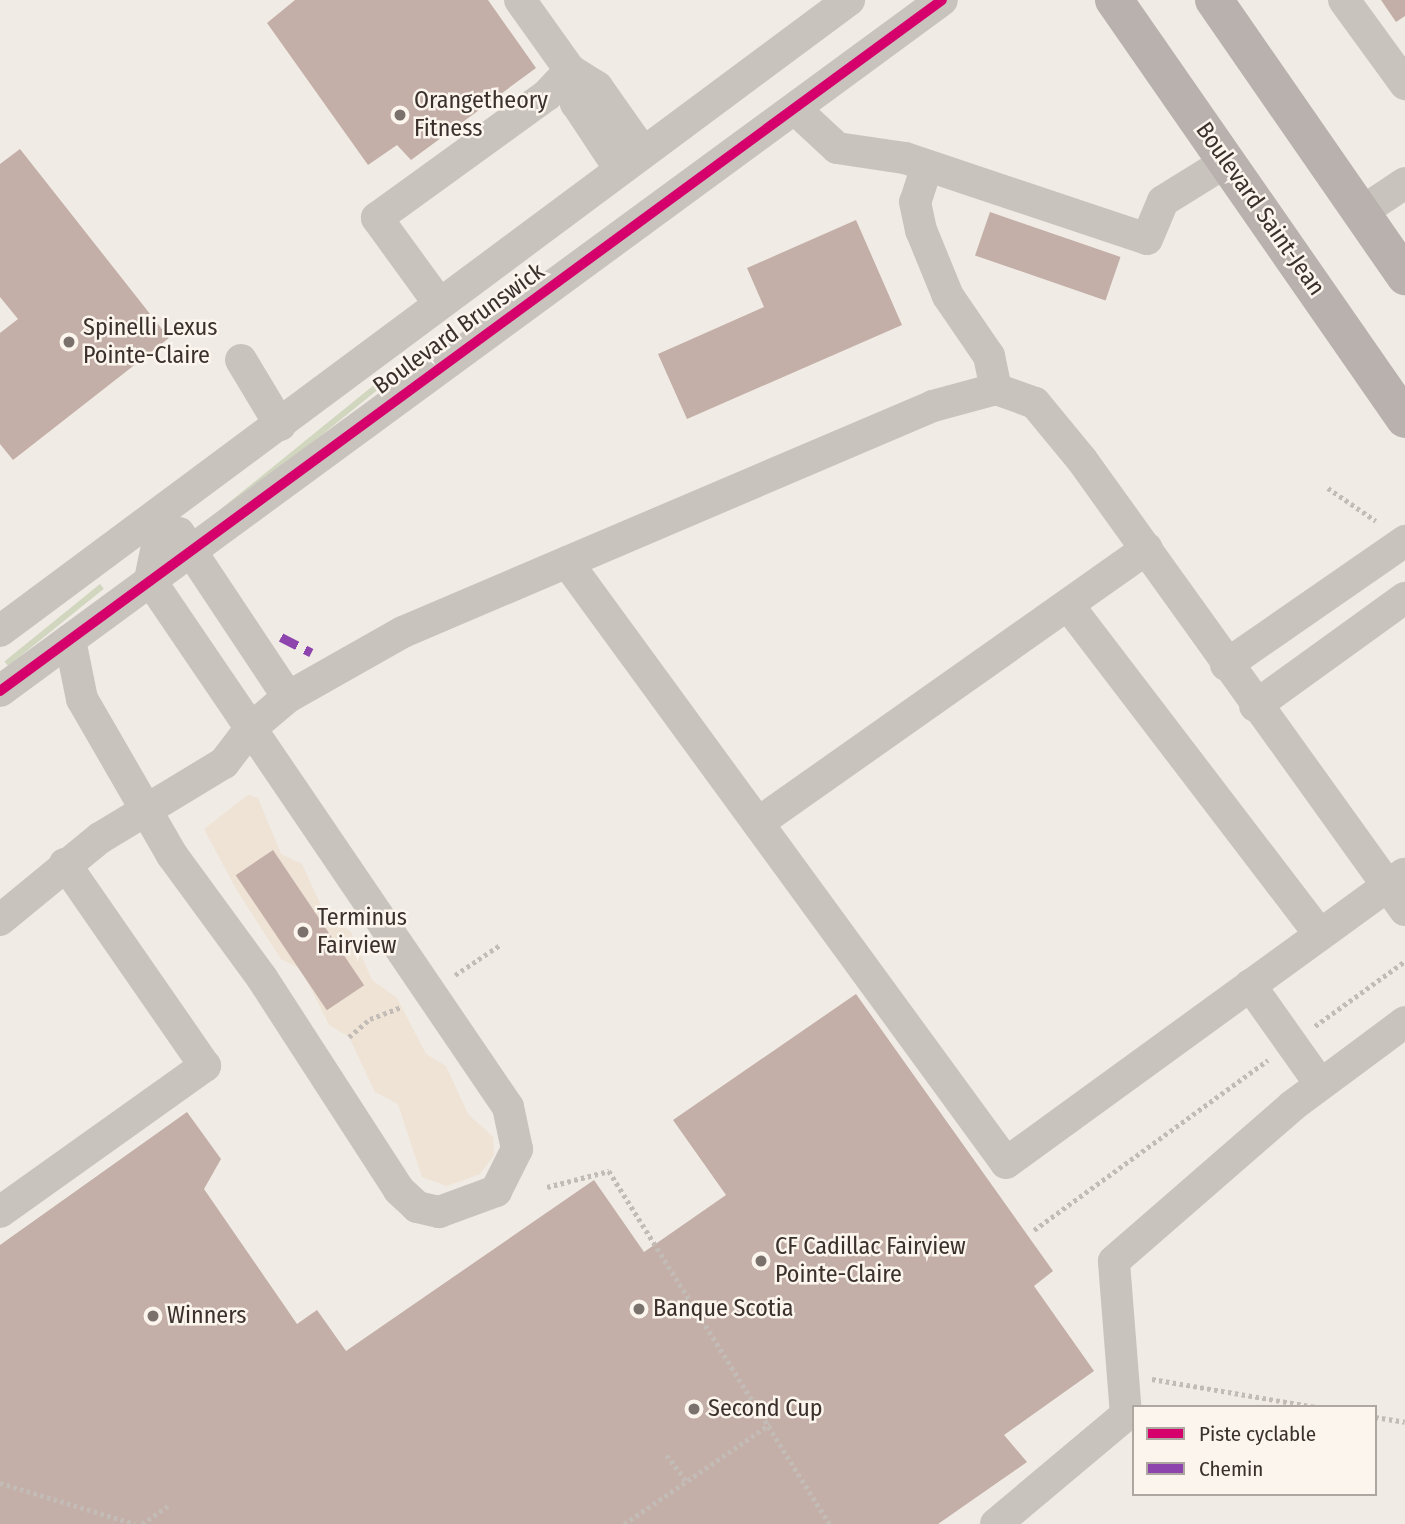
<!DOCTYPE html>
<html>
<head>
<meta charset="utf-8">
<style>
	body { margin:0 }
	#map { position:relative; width:1405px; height:1524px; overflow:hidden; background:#f0ebe5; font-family:"Fira Sans Condensed",sans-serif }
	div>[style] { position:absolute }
	.green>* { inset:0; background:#d1d6bf; transform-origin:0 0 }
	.plaza>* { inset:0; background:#eee3d5 }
	.building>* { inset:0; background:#c3afa7; transform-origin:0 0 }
	.path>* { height:4.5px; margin-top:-2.25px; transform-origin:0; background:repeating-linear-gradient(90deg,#c2bbb6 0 3.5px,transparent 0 7px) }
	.minor>* { height:32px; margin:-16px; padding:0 16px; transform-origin:16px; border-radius:16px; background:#c9c3be }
	.major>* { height:38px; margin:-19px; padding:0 19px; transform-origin:19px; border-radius:19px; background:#b8b1ad }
	.quiet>* { height:9px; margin-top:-4.5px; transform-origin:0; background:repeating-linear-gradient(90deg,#8e44ad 0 18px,transparent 0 27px) }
	.cycleway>* { height:10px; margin:-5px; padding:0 5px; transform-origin:5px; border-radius:5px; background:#d6006c }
	.dots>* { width:19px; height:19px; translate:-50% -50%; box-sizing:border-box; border:4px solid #fbf5ee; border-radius:50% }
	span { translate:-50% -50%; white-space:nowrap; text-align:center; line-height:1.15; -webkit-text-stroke:5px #fbf5ee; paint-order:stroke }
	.poi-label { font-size:24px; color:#3b302b }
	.left { translate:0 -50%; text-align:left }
	.street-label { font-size:24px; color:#3b302b }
	.legend { position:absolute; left:1132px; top:1405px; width:245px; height:91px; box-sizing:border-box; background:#fbf5ee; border:2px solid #aea6a0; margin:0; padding:9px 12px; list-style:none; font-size:21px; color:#3b302b }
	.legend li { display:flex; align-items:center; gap:14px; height:35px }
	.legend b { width:35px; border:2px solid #aea6a0 }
</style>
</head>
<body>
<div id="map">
	<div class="green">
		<i style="left:390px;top:372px;width:6px;height:245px;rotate:51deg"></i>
		<i style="left:100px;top:584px;width:6px;height:123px;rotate:51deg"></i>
	</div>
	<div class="plaza">
		<i style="clip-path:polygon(248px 795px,258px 798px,281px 854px,302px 864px,325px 914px,351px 932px,372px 980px,397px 998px,426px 1054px,446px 1066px,468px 1114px,493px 1137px,494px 1155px,480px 1174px,447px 1186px,422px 1177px,398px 1104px,375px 1092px,349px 1037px,329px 1025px,301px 969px,281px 959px,236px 889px,204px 829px)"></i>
	</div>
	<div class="building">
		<i style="clip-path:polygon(295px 0,488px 0,536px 68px,411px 160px,397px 145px,368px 165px,267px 23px)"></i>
		<i style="clip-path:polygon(1381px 0,1405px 0,1405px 16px,1396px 22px)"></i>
		<i style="clip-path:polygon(20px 149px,169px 338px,13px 460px,0 444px,0 333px,18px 319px,0 297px,0 164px)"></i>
		<i style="left:990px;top:212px;width:138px;height:46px;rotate:19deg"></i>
		<i style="clip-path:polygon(856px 220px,902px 325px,687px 419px,658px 354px,764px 307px,747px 268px)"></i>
		<i style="left:273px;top:850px;width:163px;height:45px;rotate:56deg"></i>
		<i style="clip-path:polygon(856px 994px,1053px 1271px,1034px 1286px,1094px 1371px,1004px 1435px,1027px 1462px,938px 1524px,0 1524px,0 1245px,187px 1112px,221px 1159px,204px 1189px,297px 1324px,317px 1310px,346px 1351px,594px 1180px,644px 1252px,726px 1195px,673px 1120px)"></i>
	</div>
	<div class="path">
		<i style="left:1328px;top:488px;width:58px;rotate:34.5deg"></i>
		<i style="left:455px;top:975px;width:54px;rotate:-33.7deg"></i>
		<i style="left:1315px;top:1026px;width:111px;rotate:-35.8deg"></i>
		<i style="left:349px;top:1037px;width:28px;rotate:-41deg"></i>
		<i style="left:370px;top:1019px;width:34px;rotate:-21deg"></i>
		<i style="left:547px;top:1187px;width:64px;rotate:-14.5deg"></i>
		<i style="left:609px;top:1171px;width:416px;rotate:58deg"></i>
		<i style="left:1034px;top:1230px;width:289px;rotate:-36deg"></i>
		<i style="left:1152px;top:1379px;width:166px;rotate:9.7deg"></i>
		<i style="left:1375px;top:1417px;width:30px;rotate:9deg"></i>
		<i style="left:667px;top:1455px;width:32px;rotate:54deg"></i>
		<i style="left:0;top:1483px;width:141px;rotate:16.9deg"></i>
		<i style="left:142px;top:1524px;width:33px;rotate:-35deg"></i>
		<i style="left:624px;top:1524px;width:177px;rotate:-34.4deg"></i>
	</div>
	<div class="minor">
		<i style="left:520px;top:0;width:86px;rotate:54.5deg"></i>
		<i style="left:570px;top:70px;width:32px;rotate:32deg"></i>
		<i style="left:597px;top:87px;width:78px;rotate:54.9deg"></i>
		<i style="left:1344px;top:0;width:104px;rotate:54deg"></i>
		<i style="left:570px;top:70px;width:34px;rotate:80deg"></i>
		<i style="left:576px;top:103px;width:78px;rotate:56.5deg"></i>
		<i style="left:795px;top:109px;width:57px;rotate:42.9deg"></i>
		<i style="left:837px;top:148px;width:69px;rotate:8.4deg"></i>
		<i style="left:905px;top:158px;width:255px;rotate:18.5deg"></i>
		<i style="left:1147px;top:239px;width:41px;rotate:-67.2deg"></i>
		<i style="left:1163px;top:201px;width:74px;rotate:-31.8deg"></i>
		<i style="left:927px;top:166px;width:38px;rotate:108deg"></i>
		<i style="left:915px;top:202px;width:29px;rotate:78deg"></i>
		<i style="left:921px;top:230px;width:71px;rotate:67.8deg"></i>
		<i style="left:948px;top:296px;width:73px;rotate:55.7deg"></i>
		<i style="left:989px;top:356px;width:34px;rotate:78deg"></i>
		<i style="left:1360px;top:213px;width:54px;rotate:-33.7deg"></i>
		<i style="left:438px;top:302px;width:104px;rotate:-126deg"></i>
		<i style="left:377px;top:218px;width:210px;rotate:-35.9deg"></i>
		<i style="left:547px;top:95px;width:34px;rotate:-47deg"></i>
		<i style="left:241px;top:360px;width:76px;rotate:59deg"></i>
		<i style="left:179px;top:533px;width:197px;rotate:56.4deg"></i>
		<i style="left:567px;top:562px;width:744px;rotate:53.85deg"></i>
		<i style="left:1006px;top:1163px;width:492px;rotate:-36deg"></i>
		<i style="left:1068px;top:605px;width:415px;rotate:52.6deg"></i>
		<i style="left:0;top:631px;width:1058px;rotate:-36.62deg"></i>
		<i style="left:70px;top:640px;width:60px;rotate:78.5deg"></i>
		<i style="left:82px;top:699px;width:180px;rotate:60deg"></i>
		<i style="left:172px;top:855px;width:152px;rotate:53.8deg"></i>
		<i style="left:262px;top:978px;width:252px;rotate:57.1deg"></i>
		<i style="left:399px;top:1190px;width:25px;rotate:43deg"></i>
		<i style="left:417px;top:1207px;width:23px;rotate:13deg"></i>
		<i style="left:439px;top:1212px;width:61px;rotate:-20.2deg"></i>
		<i style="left:496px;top:1191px;width:47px;rotate:-63.4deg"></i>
		<i style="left:517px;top:1149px;width:43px;rotate:-102.1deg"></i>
		<i style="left:508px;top:1107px;width:637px;rotate:-124.19deg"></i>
		<i style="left:150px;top:580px;width:70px;rotate:-78.5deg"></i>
		<i style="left:1226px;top:665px;width:218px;rotate:-34.7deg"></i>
		<i style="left:0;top:691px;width:1168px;rotate:-36.26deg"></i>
		<i style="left:1255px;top:706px;width:185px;rotate:-35.8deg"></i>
		<i style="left:758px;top:823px;width:476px;rotate:-35.2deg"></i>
		<i style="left:0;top:920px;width:129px;rotate:-39.4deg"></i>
		<i style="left:100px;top:838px;width:145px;rotate:-31.2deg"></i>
		<i style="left:224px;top:763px;width:43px;rotate:-52.6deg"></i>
		<i style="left:250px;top:729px;width:50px;rotate:-40.1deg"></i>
		<i style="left:288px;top:697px;width:132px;rotate:-29.5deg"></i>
		<i style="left:403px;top:632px;width:576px;rotate:-23.09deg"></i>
		<i style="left:933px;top:406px;width:65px;rotate:-15.1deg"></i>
		<i style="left:996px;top:389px;width:41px;rotate:19.7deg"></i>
		<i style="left:1035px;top:403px;width:74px;rotate:50.5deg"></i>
		<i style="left:1082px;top:460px;width:554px;rotate:54.33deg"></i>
		<i style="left:1250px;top:985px;width:121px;rotate:54.7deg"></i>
		<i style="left:0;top:1212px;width:252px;rotate:-35.5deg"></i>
		<i style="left:205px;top:1066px;width:246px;rotate:-124.7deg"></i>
		<i style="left:996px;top:1524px;width:170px;rotate:-40deg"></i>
		<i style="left:1126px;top:1415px;width:154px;rotate:-94.5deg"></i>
		<i style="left:1114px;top:1261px;width:236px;rotate:-41deg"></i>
		<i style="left:1292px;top:1106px;width:141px;rotate:-36.6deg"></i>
	</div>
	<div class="major">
		<i style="left:1114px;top:0;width:510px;rotate:55.22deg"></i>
		<i style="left:1214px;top:0;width:336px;rotate:55.3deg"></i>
	</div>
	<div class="quiet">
		<i style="left:281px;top:637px;width:34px;rotate:27deg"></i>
	</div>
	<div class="cycleway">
		<i style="left:0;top:691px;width:1168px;rotate:-36.26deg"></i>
	</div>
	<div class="dots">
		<i style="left:400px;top:115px;background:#7a716c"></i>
		<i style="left:69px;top:342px;background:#7a716c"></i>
		<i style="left:303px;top:932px;background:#7a716c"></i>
		<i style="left:761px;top:1261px;background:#7a716c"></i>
		<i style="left:639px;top:1309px;background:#7a716c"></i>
		<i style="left:153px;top:1316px;background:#7a716c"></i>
		<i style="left:694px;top:1409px;background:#7a716c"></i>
	</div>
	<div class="poi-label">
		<span class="left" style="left:414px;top:115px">Orangetheory<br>Fitness</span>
		<span class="left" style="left:83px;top:342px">Spinelli Lexus<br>Pointe-Claire</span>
		<span class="left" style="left:317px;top:932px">Terminus<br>Fairview</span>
		<span class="left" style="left:775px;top:1261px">CF Cadillac Fairview<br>Pointe-Claire</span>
		<span class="left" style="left:653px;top:1309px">Banque Scotia</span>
		<span class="left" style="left:167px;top:1316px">Winners</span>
		<span class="left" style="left:708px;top:1409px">Second Cup</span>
	</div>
	<div class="street-label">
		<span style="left:1260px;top:209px;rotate:55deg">Boulevard Saint-Jean</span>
		<span style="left:459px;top:329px;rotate:-36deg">Boulevard Brunswick</span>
	</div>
	<ul class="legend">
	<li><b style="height:9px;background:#d6006c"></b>Piste cyclable</li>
	<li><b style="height:9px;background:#8e44ad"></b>Chemin</li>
	</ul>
</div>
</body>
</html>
